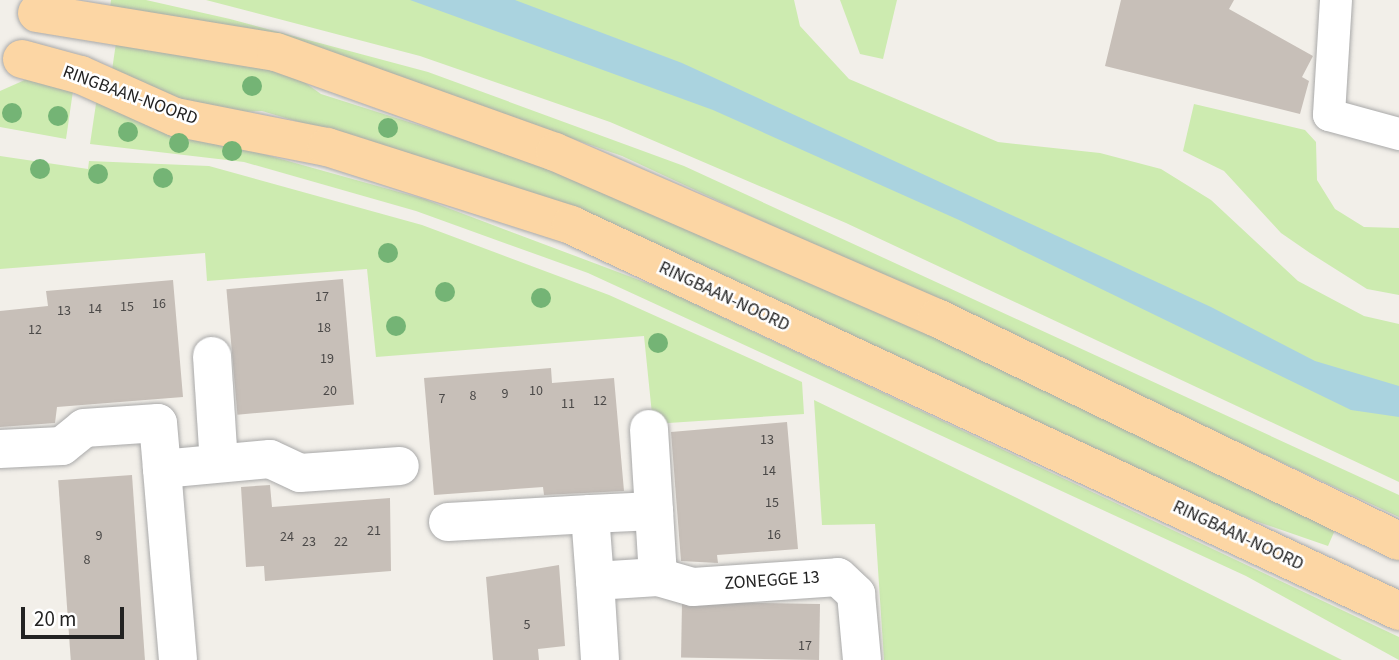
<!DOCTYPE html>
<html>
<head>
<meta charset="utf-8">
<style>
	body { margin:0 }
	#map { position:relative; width:1399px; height:660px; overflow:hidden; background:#f2efe9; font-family:"Source Sans 3",sans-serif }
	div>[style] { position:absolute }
	.grass>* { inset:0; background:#cdebb0 }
	.water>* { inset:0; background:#aad3df }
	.building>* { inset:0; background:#c7bfb8; transform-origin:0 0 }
	.roads { filter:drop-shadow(0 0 2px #a9a9a9) drop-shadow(0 0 2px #a9a9a9) }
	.pedestrian>* { height:32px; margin:-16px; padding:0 16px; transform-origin:16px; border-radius:16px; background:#fff }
	.minor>* { height:38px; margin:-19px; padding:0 19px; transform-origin:19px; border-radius:19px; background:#fff }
	.primary>* { height:38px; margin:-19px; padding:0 19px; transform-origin:19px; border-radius:19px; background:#fcd6a4 }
	.trees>* { width:20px; height:20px; margin:-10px; border-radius:50%; background:#74b475 }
	span { translate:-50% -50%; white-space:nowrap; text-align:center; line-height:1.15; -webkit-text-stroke:5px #fff; paint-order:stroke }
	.number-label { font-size:14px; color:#4b4948 }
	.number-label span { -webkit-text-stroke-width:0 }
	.street-label { font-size:18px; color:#222 }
	.scale { position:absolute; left:21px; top:607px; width:103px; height:32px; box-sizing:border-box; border:4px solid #222; border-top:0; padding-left:9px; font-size:21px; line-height:24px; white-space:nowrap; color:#222; -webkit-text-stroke:5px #fff; paint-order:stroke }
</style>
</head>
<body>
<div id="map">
	<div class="grass">
		<i style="clip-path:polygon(111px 0,146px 0,230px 19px,428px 72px,684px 166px,1399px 495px,1399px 517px,622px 156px,399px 78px,109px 17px)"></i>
		<i style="clip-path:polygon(206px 0,794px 0,800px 26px,849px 79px,998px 142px,1100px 153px,1161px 169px,1211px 200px,1298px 281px,1364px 316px,1399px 324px,1399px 482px,846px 223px,610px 122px,420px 56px)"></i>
		<i style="clip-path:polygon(840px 0,897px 0,883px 59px,860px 54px)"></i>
		<i style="clip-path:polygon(117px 36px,280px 65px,321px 94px,525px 159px,909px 325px,1335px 530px,1328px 546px,1226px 511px,694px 262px,440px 164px,262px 111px,214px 113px,111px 77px)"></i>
		<i style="clip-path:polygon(27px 79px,74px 84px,66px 139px,0 127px,0 91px)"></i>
		<i style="clip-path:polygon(97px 97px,191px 134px,424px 199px,663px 289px,1399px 637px,1399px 660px,1246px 576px,588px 273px,416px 211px,244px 162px,90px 144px)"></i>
		<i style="clip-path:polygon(1194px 104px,1305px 130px,1316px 142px,1317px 180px,1335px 209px,1364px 227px,1399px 228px,1399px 295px,1367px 289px,1310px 253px,1281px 233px,1224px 171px,1183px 151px)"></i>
		<i style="clip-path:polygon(0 156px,88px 169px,89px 161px,209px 166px,422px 225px,609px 295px,802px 382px,804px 414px,653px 424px,644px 336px,376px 357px,367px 269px,207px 281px,205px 253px,0 269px)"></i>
		<i style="clip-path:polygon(814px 400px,1021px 500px,1342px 660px,884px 660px,875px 524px,822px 525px)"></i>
	</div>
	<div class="water">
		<i style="clip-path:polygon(410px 0,515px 0,682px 63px,1211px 307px,1315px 361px,1399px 386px,1399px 417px,1351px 410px,959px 220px,713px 110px)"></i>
	</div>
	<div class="building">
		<i style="clip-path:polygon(1121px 0,1234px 0,1229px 9px,1313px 56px,1302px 77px,1309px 81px,1300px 114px,1105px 66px)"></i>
		<i style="left:343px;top:279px;width:126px;height:117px;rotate:85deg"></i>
		<i style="clip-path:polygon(173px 280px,183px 397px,57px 407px,55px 423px,0 427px,0 311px,48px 306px,46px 291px)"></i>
		<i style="clip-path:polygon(551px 368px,552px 383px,614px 378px,624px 491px,544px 495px,543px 487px,434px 495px,424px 378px)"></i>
		<i style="clip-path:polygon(787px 422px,798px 549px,717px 555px,718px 563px,681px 561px,671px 432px)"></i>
		<i style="left:132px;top:475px;width:186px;height:74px;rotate:86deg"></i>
		<i style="clip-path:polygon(270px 485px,272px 507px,390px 498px,391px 571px,265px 581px,264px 566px,246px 567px,241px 487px)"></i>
		<i style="clip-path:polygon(559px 565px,565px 646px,538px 649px,539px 660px,493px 660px,486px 577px)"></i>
		<i style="left:820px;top:604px;width:56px;height:138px;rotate:91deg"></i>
	</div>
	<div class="roads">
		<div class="pedestrian">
			<i style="left:1336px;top:0;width:115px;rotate:93.5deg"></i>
			<i style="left:1329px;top:115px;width:73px;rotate:15.2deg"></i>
		</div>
		<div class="minor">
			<i style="left:212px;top:356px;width:107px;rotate:86.3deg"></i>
			<i style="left:649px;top:429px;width:82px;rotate:86.5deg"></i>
			<i style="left:0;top:449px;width:62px;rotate:-2.8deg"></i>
			<i style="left:62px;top:446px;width:28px;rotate:-39deg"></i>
			<i style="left:84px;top:428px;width:74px;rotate:-3.9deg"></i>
			<i style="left:158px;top:423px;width:46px;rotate:85deg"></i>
			<i style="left:448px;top:522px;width:142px;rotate:-3.2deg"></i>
			<i style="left:595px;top:581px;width:67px;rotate:-94.3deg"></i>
			<i style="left:590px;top:514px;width:64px;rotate:-2.7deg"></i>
			<i style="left:654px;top:511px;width:66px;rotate:86.5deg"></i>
			<i style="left:178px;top:660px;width:192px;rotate:-94.8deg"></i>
			<i style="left:162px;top:469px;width:108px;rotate:-5.3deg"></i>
			<i style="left:270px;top:459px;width:33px;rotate:25deg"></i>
			<i style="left:300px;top:473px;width:100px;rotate:-4deg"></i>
			<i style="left:600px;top:660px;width:79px;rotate:-93.6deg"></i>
			<i style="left:595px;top:581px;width:63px;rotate:-3.6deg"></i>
			<i style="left:658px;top:577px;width:36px;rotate:16deg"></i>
			<i style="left:693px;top:587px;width:145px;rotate:-3.9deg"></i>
			<i style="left:838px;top:577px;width:25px;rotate:43deg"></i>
			<i style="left:856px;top:594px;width:66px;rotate:84.8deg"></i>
		</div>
		<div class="primary">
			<i style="left:37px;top:13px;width:242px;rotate:9.3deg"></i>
			<i style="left:276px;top:52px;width:296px;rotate:19.7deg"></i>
			<i style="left:555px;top:152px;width:417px;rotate:23.5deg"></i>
			<i style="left:937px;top:318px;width:513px;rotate:25.77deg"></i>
			<i style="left:22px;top:59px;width:61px;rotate:15.2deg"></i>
			<i style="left:81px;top:75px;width:103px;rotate:24.1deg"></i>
			<i style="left:175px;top:117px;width:155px;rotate:11.2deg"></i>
			<i style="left:327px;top:147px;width:256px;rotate:17.7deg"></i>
			<i style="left:571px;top:225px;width:914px;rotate:24.99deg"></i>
		</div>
	</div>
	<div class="trees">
		<i style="left:252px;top:86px"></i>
		<i style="left:12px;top:113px"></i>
		<i style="left:58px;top:116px"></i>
		<i style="left:388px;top:128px"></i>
		<i style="left:128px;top:132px"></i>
		<i style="left:179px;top:143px"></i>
		<i style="left:232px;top:151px"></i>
		<i style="left:40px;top:169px"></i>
		<i style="left:98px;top:174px"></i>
		<i style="left:163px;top:178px"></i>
		<i style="left:388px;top:253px"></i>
		<i style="left:445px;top:292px"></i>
		<i style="left:541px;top:298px"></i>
		<i style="left:396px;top:326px"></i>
		<i style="left:658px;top:343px"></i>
	</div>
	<div class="number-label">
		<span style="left:322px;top:297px">17</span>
		<span style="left:159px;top:304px">16</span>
		<span style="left:127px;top:307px">15</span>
		<span style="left:95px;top:309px">14</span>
		<span style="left:64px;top:311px">13</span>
		<span style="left:324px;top:328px">18</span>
		<span style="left:35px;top:330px">12</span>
		<span style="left:327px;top:359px">19</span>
		<span style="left:330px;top:391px">20</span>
		<span style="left:536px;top:391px">10</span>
		<span style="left:505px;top:394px">9</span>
		<span style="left:473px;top:396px">8</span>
		<span style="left:442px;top:399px">7</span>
		<span style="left:600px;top:401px">12</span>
		<span style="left:568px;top:404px">11</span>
		<span style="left:767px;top:440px">13</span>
		<span style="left:769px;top:471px">14</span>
		<span style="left:772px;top:503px">15</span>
		<span style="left:374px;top:531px">21</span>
		<span style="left:774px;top:535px">16</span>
		<span style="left:99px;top:536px">9</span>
		<span style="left:287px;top:537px">24</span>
		<span style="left:309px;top:542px">23</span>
		<span style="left:341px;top:542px">22</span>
		<span style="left:87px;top:560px">8</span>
		<span style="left:527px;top:625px">5</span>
		<span style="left:805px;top:646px">17</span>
	</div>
	<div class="street-label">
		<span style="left:130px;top:96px;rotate:20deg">RINGBAAN-NOORD</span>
		<span style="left:724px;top:297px;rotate:25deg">RINGBAAN-NOORD</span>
		<span style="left:1238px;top:536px;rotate:25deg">RINGBAAN-NOORD</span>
		<span style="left:772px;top:581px;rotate:-4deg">ZONEGGE 13</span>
	</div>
	<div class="scale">20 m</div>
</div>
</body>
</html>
